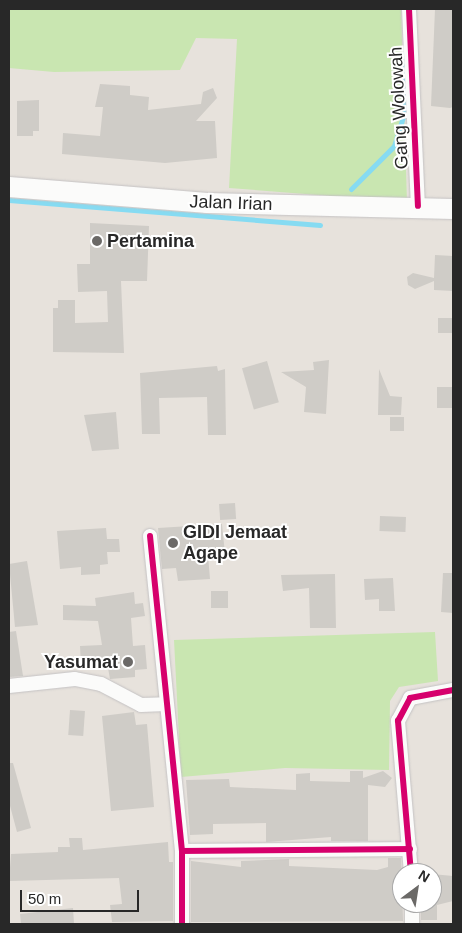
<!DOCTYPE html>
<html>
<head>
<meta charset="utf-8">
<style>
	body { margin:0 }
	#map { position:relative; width:462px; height:933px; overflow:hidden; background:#e7e2dc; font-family:Arial,sans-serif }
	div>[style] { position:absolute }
	.green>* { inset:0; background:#c9e6b1 }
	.stream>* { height:5px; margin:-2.5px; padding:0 2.5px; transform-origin:2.5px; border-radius:2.5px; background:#86dbf2 }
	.building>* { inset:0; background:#cfccc7; transform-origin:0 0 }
	.roads { filter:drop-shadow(0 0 1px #c4c2c3) drop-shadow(0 0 1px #c4c2c3) }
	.street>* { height:14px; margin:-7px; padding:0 7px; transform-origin:7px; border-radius:7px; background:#fbfbfa }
	.secondary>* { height:20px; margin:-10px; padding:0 10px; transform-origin:10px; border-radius:10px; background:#fbfbfa }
	.cycleway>* { height:6px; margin:-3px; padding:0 3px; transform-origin:3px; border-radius:3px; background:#d6006c }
	.dots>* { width:14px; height:14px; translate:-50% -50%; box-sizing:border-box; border:2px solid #fff; border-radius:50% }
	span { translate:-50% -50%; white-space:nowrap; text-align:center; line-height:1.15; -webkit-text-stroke:4px #fff; paint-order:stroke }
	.street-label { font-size:18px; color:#282828 }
	.poi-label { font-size:18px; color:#282828; font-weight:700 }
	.left { translate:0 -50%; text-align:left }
	.right { translate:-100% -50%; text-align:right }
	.frame { position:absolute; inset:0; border:10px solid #282828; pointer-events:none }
	.north { position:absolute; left:392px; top:863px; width:50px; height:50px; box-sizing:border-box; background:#fff; border:1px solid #a9a9a9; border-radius:50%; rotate:31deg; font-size:14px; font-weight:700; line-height:20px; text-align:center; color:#282828 }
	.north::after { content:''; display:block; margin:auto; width:18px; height:22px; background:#6b6967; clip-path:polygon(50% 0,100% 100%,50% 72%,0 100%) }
	.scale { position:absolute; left:20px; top:890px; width:119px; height:22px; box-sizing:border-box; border:2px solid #282828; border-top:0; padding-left:6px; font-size:15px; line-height:18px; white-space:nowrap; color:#282828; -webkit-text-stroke:4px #fff; paint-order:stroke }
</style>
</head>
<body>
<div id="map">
	<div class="green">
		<i style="clip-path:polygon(9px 9px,401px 9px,407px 202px,229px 188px,237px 39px,196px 38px,180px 70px,54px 72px,9px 68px)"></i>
		<i style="clip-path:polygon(435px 632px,438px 681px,399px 687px,390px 701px,389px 770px,285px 768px,181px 777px,174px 640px)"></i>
	</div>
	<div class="stream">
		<i style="left:351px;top:189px;width:61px;rotate:-45deg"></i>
		<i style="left:394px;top:146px;width:39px;rotate:-73deg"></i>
		<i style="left:405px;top:109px;width:55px;rotate:-91deg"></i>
		<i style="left:9px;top:200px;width:312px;rotate:4.6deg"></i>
	</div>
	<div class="building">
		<i style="clip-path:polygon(435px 9px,453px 9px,453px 107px,450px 108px,431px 106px)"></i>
		<i style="clip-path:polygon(100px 84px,130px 86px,130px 95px,149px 97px,148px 110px,201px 104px,203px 92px,213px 88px,217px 98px,196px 121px,215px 121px,217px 158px,165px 163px,62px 154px,63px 133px,100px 136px,103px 107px,95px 107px)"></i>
		<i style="clip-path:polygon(39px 100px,39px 131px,33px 131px,33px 136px,17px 136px,17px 101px)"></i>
		<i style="clip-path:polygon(90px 223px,149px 226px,147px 281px,121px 281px,124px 353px,53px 352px,53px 308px,58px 308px,58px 300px,75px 300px,75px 323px,108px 322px,107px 291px,78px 292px,77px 264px,90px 264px)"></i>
		<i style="clip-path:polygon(435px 255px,453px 256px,453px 291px,434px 290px,434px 281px,415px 289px,408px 285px,407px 277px,413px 273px,434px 278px)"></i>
		<i style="left:438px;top:318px;width:15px;height:15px"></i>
		<i style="clip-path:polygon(329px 360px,326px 414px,304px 412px,306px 387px,281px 372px,314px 370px,313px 362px)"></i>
		<i style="left:267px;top:361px;width:43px;height:26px;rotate:74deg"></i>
		<i style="clip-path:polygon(217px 366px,218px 371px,225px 369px,226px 435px,208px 435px,207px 397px,159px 398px,160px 434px,142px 434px,140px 373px)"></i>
		<i style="clip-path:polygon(379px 369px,390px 396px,402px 397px,401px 415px,378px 415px)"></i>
		<i style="left:437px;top:387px;width:16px;height:21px"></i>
		<i style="clip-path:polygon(116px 412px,119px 449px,92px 451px,84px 415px)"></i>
		<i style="left:390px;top:417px;width:14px;height:14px"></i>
		<i style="left:235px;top:503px;width:16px;height:16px;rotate:86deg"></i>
		<i style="left:380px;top:516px;width:26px;height:15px;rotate:2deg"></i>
		<i style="clip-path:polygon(222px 524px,225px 554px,208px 555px,210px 579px,178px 581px,176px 568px,162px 569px,158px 528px)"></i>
		<i style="clip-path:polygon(106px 528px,107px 539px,119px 539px,120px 552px,107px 552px,108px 564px,100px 565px,100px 574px,81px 575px,81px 567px,60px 569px,57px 531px)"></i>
		<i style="clip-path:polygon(27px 561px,38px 625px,15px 627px,9px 564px)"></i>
		<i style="clip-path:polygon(443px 573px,453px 573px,453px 613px,441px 612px)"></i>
		<i style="clip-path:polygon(335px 574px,336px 628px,310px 628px,309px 588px,283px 591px,281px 575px)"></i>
		<i style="clip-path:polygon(393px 578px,395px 611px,379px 611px,379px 599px,365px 600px,364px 579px)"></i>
		<i style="left:228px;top:591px;width:17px;height:17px;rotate:90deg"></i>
		<i style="clip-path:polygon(134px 592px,135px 604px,143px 603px,145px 616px,131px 618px,133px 646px,145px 645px,147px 669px,135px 670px,135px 677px,110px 679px,108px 668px,81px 665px,80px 646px,102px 645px,98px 621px,63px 620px,63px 605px,96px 606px,95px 598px)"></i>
		<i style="clip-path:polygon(16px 631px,23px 676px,9px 677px,9px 632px)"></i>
		<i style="left:70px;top:710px;width:15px;height:25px;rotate:4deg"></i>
		<i style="clip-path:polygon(134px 712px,136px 725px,147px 724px,154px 807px,111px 811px,102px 716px)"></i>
		<i style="clip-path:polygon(9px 763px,13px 763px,31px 828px,17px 832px,9px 802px)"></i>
		<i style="clip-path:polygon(350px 771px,363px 771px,363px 778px,383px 771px,392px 778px,385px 787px,368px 785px,368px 841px,331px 841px,331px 837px,266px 842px,266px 823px,213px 824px,213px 834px,190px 835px,186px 780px,229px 779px,230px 787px,296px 790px,296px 774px,310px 773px,310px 781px,350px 782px)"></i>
		<i style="clip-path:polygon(69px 838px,82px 838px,83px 850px,168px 842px,169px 862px,173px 862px,173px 921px,112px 922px,110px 905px,122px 904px,119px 878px,9px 881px,11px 854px,58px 852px,58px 847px,70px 847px)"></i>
		<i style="clip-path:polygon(388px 858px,401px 858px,403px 921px,191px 922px,191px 861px,241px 867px,241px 861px,289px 859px,289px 866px,377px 870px,388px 867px)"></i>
		<i style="clip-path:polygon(432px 874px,453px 876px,453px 901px,437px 905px,437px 920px,421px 920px,421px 903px,432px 903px)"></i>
		<i style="clip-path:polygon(73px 908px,74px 924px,21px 924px,20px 914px)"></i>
	</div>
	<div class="roads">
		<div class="street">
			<i style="left:409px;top:9px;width:197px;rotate:87.4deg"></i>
			<i style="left:150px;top:536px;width:317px;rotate:84.2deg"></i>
			<i style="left:182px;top:851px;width:73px;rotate:90deg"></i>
			<i style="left:9px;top:686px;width:66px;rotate:-6.1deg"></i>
			<i style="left:75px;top:679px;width:26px;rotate:11deg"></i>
			<i style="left:101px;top:684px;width:45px;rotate:27.7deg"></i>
			<i style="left:141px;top:705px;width:25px;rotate:-2deg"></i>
			<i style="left:182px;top:851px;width:228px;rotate:-0.5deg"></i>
			<i style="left:411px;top:873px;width:153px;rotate:-94.9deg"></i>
			<i style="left:398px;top:721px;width:26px;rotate:-62deg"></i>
			<i style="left:410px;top:698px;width:44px;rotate:-10.5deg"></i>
			<i style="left:412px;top:903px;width:21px;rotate:90deg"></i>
		</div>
		<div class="secondary">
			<i style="left:9px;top:187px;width:199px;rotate:4.6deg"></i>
			<i style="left:207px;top:203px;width:246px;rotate:1.4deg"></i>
		</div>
	</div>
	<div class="cycleway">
		<i style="left:409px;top:9px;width:197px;rotate:87.4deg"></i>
		<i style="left:150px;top:536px;width:317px;rotate:84.2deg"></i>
		<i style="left:182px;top:851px;width:73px;rotate:90deg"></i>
		<i style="left:182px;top:851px;width:228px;rotate:-0.5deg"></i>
		<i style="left:411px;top:873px;width:153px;rotate:-94.9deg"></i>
		<i style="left:398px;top:721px;width:26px;rotate:-62deg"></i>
		<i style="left:410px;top:698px;width:44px;rotate:-10.5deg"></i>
	</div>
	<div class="dots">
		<i style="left:97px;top:241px;background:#6b6967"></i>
		<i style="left:173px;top:543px;background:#6b6967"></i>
		<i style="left:128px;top:662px;background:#6b6967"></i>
	</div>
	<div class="street-label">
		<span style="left:399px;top:108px;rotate:-93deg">Gang Wolowah</span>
		<span style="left:231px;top:203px;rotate:2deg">Jalan Irian</span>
	</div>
	<div class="poi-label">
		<span class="left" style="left:107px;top:241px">Pertamina</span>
		<span class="left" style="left:183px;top:543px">GIDI Jemaat<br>Agape</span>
		<span class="right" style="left:118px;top:662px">Yasumat</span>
	</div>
	<div class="frame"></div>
	<div class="north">N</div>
	<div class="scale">50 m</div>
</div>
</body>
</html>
